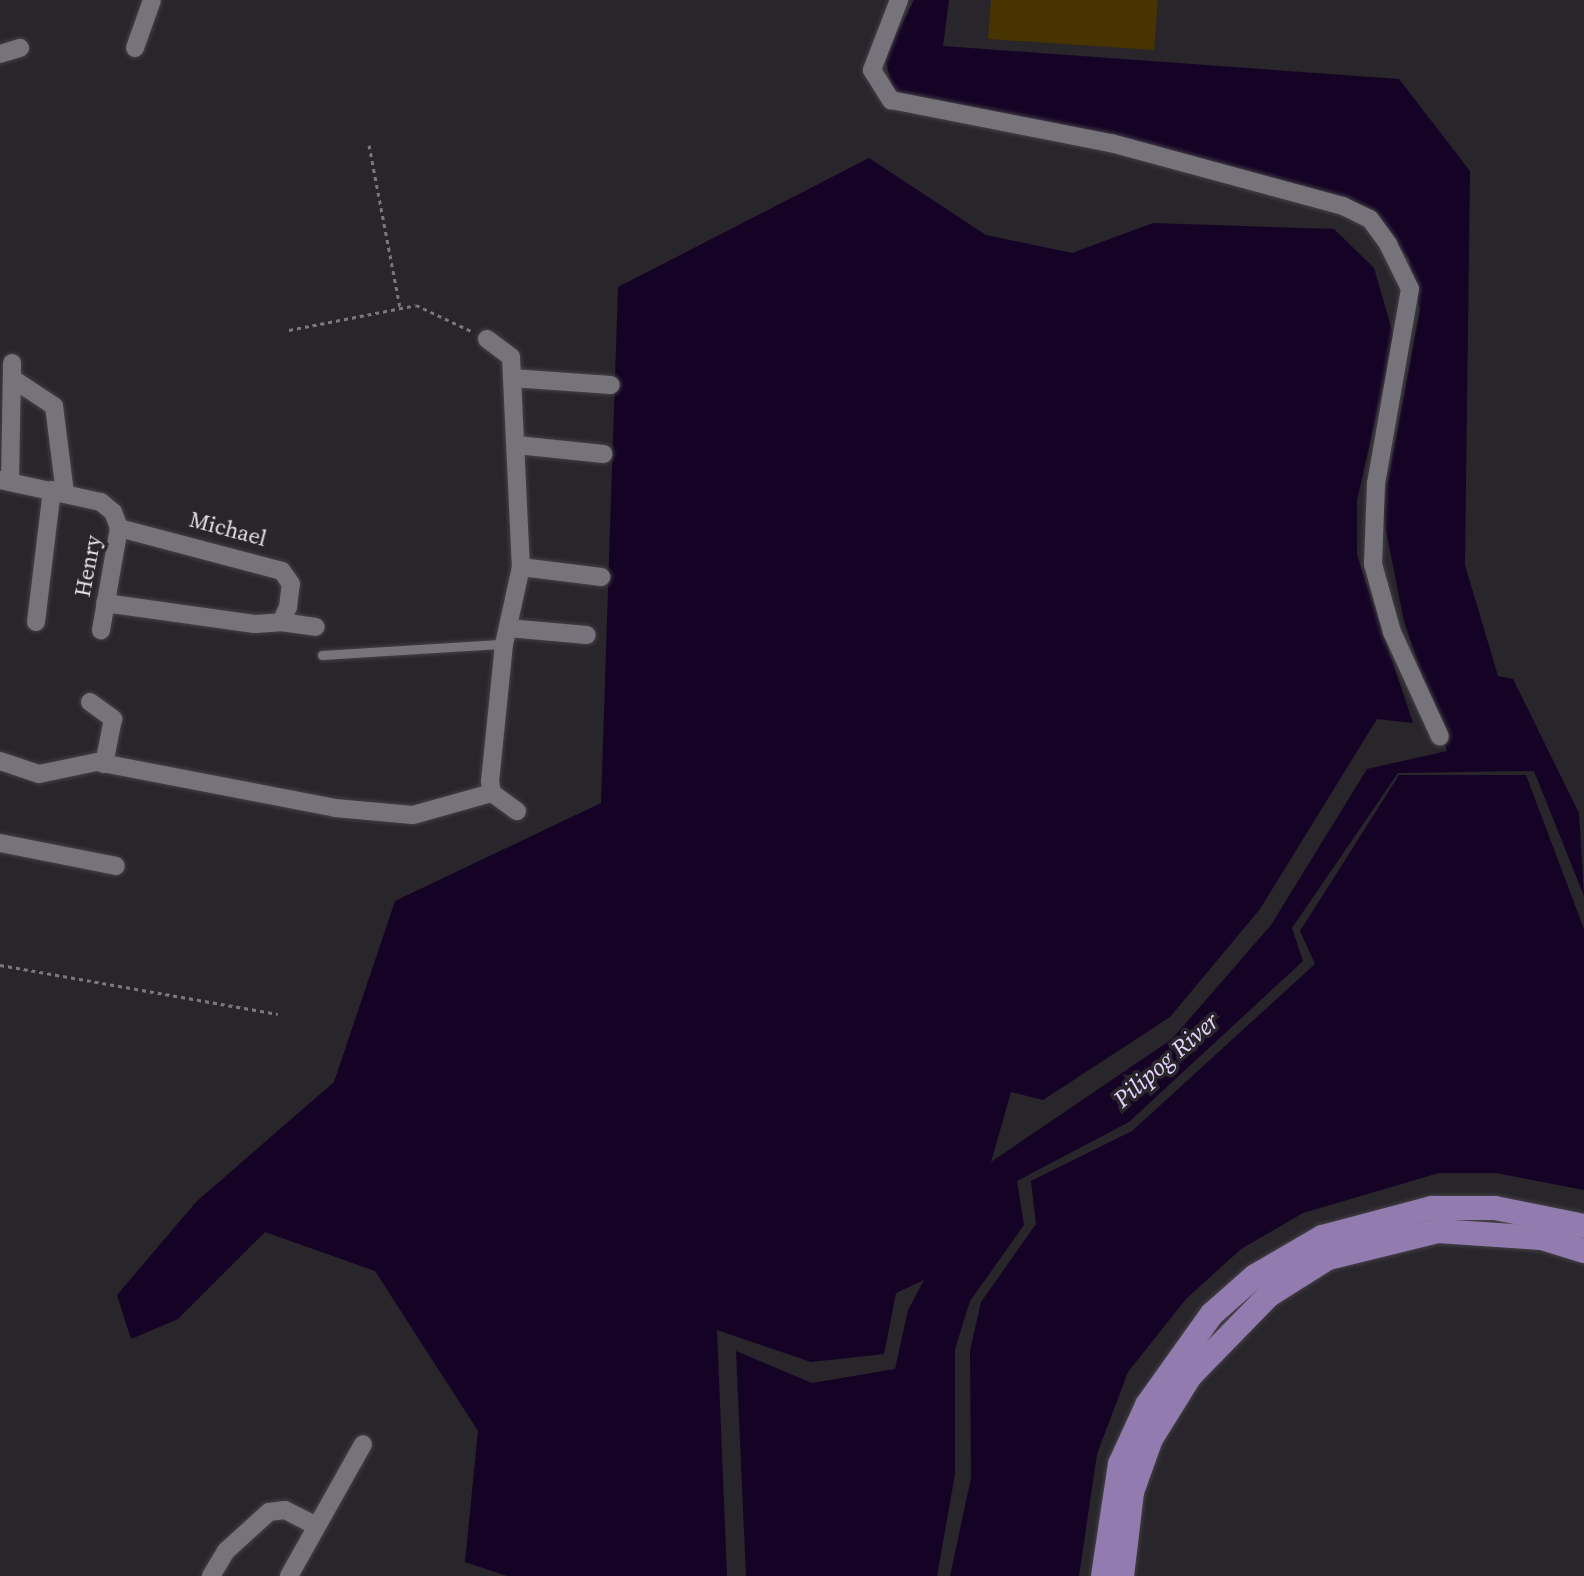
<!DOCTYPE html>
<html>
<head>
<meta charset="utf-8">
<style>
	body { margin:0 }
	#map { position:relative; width:1584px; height:1576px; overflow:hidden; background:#28252b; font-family:"Source Serif 4",serif }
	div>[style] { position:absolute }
	.water>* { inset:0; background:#150326 }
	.building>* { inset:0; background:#483400 }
	.path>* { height:3px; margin-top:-1.5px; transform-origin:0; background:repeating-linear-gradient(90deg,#7a787d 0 4px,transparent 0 8px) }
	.roads { filter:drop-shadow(0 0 2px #434146) drop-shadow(0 0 2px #434146) }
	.lane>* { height:9px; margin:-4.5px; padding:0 4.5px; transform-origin:4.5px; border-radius:4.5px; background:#76737a }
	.street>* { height:18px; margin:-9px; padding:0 9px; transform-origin:9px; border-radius:9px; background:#76737a }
	.primary>* { height:24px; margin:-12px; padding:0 12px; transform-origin:12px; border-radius:12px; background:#927bae }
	span { translate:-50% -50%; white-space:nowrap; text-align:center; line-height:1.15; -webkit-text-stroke:7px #28252b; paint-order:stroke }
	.street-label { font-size:22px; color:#e4e2e6 }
	.water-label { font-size:24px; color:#e5d4fe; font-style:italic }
</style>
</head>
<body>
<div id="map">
	<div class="water">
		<i style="clip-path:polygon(914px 0,949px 0,943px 46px,1399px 79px,1470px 171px,1465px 565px,1498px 676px,1513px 679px,1579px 813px,1584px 896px,1534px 771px,1398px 773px,1292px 928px,1303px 961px,1129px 1122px,1017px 1181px,1024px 1225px,970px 1301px,955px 1349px,955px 1474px,937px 1576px,746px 1576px,736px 1351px,812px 1383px,895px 1369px,908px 1310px,924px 1280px,896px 1293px,884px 1354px,811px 1362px,717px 1330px,727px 1576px,507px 1576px,465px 1562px,478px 1431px,375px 1271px,265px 1232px,178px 1319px,131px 1339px,117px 1295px,196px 1202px,334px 1082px,395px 901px,601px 803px,618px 287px,869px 158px,986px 235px,1072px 253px,1153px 223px,1334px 229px,1374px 268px,1394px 337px,1357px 500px,1357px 555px,1413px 723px,1377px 719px,1260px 909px,1170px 1017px,1043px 1100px,1011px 1092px,991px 1162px,1172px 1039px,1271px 925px,1367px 769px,1447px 751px,1404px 621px,1382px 511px,1420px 310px,1409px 259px,1367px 208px,894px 95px,885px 57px)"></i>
		<i style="clip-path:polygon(1399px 775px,1526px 775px,1584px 929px,1584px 1190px,1496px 1173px,1439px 1173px,1303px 1213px,1241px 1249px,1186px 1299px,1128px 1372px,1097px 1454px,1079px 1576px,950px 1576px,971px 1478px,970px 1351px,981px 1302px,1036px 1224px,1031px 1181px,1132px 1131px,1315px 964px,1300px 931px)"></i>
	</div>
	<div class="building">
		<i style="clip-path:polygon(991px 0,1158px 0,1154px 50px,988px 39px)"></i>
	</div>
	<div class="path">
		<i style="left:369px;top:145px;width:166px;rotate:79.2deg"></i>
		<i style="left:289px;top:330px;width:129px;rotate:-11.1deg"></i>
		<i style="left:416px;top:305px;width:63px;rotate:25.3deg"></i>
		<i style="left:0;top:965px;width:282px;rotate:10deg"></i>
	</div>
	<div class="roads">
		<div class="lane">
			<i style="left:322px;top:655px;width:182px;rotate:-3.5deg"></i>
		</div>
		<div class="street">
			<i style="left:899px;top:0;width:75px;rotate:111.1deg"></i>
			<i style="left:872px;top:70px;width:36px;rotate:58deg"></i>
			<i style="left:891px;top:100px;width:224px;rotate:11.1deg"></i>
			<i style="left:1111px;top:143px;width:240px;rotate:15.2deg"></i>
			<i style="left:1343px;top:206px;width:30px;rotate:26deg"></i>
			<i style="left:1370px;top:219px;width:31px;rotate:54deg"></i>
			<i style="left:1388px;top:244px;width:50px;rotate:63.9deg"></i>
			<i style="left:1410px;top:289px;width:197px;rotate:99.9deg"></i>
			<i style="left:1376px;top:483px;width:81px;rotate:92.1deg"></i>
			<i style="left:1373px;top:564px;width:71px;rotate:74.4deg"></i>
			<i style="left:1392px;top:632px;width:115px;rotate:65.4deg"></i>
			<i style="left:135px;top:48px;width:51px;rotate:-70.5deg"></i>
			<i style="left:0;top:54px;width:21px;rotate:-17deg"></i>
			<i style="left:487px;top:339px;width:30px;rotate:37deg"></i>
			<i style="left:511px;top:357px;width:210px;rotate:87.3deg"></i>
			<i style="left:521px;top:567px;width:79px;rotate:102.4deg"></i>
			<i style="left:504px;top:644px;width:138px;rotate:95.8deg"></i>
			<i style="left:490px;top:781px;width:12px;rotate:81deg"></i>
			<i style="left:492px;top:793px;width:31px;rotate:36deg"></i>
			<i style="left:512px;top:378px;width:99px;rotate:4deg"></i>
			<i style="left:13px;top:379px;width:49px;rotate:33.4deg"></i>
			<i style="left:54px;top:406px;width:88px;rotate:82.8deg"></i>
			<i style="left:517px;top:445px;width:87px;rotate:5.9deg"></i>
			<i style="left:0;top:480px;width:103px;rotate:12.3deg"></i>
			<i style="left:101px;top:502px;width:16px;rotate:40deg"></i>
			<i style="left:113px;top:512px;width:17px;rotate:69deg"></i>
			<i style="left:119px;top:528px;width:104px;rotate:100deg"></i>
			<i style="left:10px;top:482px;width:119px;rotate:-89deg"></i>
			<i style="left:521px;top:567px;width:81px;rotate:7.1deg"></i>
			<i style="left:105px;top:603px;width:151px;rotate:8deg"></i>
			<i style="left:255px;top:624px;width:26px;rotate:-4deg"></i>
			<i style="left:281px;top:622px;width:17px;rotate:-65deg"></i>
			<i style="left:288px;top:607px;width:23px;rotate:-83deg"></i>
			<i style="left:291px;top:584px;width:16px;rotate:-125deg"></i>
			<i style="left:282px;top:571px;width:169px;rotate:-165.2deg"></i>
			<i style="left:36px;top:622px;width:133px;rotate:-83.1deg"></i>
			<i style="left:281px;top:622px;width:35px;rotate:8deg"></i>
			<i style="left:508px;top:628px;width:79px;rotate:5.1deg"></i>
			<i style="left:90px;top:702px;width:29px;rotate:36deg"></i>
			<i style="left:113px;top:719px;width:46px;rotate:101.3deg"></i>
			<i style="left:0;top:761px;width:41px;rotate:18.4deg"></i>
			<i style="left:39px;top:774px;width:59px;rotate:-11.7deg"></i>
			<i style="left:97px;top:762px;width:242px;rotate:10.9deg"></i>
			<i style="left:335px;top:808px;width:78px;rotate:5.1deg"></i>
			<i style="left:413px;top:815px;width:82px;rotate:-15.6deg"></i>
			<i style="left:0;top:843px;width:118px;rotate:11.2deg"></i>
			<i style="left:211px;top:1576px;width:29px;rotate:-59deg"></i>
			<i style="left:226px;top:1551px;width:58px;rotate:-42.2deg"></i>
			<i style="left:269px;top:1512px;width:16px;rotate:-7deg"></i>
			<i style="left:285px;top:1510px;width:35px;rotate:27deg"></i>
			<i style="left:289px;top:1576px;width:151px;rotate:-60.7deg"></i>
		</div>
		<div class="primary">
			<i style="left:1103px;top:1576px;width:113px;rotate:-81.4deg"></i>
			<i style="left:1120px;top:1464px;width:65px;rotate:-65.4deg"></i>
			<i style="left:1147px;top:1405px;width:112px;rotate:-54.5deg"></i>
			<i style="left:1212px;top:1314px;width:57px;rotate:-41.5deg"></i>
			<i style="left:1255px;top:1276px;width:78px;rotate:-30.2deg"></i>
			<i style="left:1322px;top:1237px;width:114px;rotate:-14.8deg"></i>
			<i style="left:1432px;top:1208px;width:63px"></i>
			<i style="left:1495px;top:1208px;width:91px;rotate:11.4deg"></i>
			<i style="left:1122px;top:1576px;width:85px;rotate:-83.2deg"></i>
			<i style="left:1132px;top:1492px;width:56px;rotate:-70.3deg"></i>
			<i style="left:1151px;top:1439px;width:74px;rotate:-58.2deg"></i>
			<i style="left:1190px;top:1376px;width:113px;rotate:-45.7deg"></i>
			<i style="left:1269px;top:1295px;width:70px;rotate:-32.1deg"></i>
			<i style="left:1328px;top:1258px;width:113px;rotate:-13.8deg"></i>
			<i style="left:1438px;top:1231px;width:104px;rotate:3.9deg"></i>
			<i style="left:1542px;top:1238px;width:44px;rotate:17.2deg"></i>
		</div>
	</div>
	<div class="street-label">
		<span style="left:228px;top:529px;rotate:15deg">Michael</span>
		<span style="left:88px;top:566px;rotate:-79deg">Henry</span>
	</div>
	<div class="water-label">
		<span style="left:1166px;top:1060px;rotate:-41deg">Pilipog River</span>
	</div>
</div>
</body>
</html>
